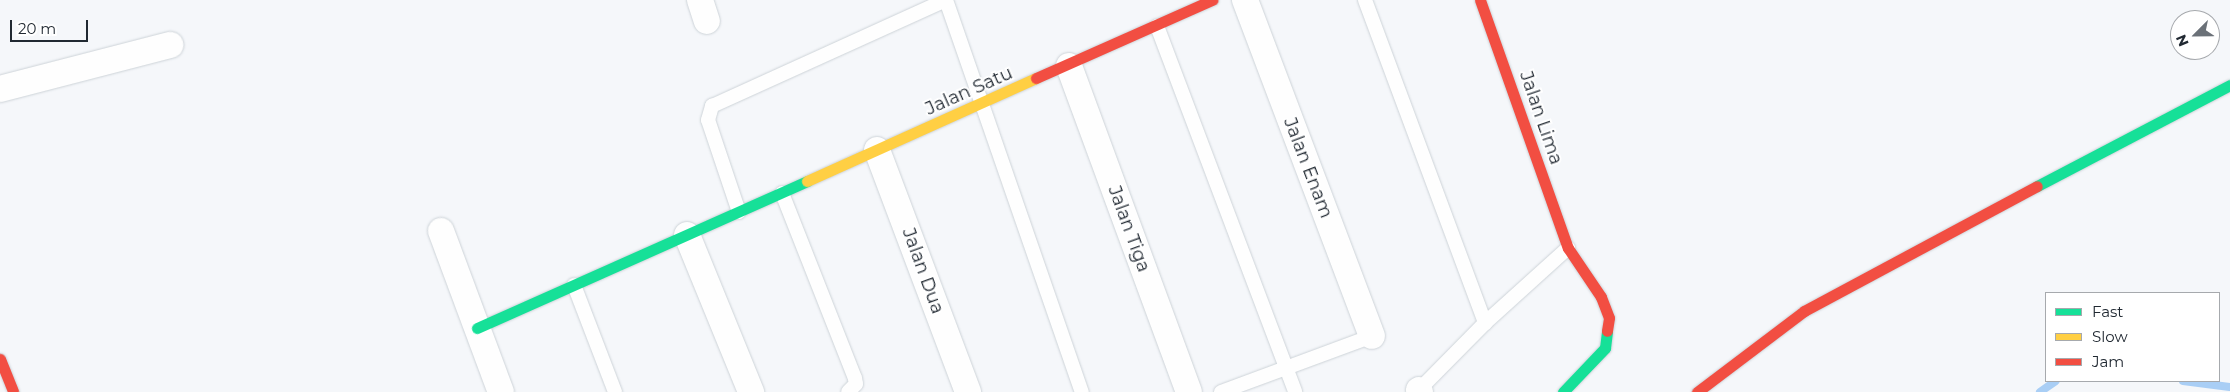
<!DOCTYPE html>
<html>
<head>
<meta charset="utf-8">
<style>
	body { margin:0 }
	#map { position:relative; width:2230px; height:392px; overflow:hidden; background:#f5f7fa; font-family:Montserrat,sans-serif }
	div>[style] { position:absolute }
	.stream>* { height:8px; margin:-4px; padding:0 4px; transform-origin:4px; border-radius:4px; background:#a9cef5 }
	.roads { filter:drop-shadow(0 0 1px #cdd3d8) drop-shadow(0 0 1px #cdd3d8) }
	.lane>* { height:14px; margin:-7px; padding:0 7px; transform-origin:7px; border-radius:7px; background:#fefefe }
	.street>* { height:26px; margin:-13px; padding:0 13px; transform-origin:13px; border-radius:13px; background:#fefefe }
	.fast>* { height:11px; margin:-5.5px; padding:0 5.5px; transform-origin:5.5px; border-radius:5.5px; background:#16e098 }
	.slow>* { height:11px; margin:-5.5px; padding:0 5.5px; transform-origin:5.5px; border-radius:5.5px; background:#ffcf43 }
	.jam>* { height:11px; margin:-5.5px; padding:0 5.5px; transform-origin:5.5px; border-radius:5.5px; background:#f24e42 }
	span { translate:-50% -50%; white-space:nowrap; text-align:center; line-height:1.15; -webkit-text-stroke:4px #fff; paint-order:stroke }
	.street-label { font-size:18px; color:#212932 }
	.legend { position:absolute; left:2045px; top:292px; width:175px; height:90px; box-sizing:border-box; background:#fff; border:1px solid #a6a9ad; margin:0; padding:6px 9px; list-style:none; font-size:15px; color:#212932 }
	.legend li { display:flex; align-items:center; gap:10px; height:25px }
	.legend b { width:25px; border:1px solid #a6a9ad }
	.north { position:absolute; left:2170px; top:10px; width:50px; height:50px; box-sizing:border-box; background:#fff; border:1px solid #a6a9ad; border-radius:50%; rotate:247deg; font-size:14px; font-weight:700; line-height:20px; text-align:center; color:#212932 }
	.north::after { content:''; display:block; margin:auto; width:18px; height:22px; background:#6b7178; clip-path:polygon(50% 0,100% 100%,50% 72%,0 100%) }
	.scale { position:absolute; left:10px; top:20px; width:78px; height:22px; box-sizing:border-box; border:2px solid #212932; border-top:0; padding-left:6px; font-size:15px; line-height:18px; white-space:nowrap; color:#212932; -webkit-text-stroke:4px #fff; paint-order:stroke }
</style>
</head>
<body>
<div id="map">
	<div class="stream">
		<i style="left:2183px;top:381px;width:47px;rotate:7.3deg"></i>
		<i style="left:2040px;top:392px;width:19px;rotate:-35deg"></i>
	</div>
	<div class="roads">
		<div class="lane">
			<i style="left:946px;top:0;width:415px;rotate:70.9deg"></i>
			<i style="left:1365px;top:0;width:345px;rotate:69.6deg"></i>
			<i style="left:1485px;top:323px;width:94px;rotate:134.6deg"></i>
			<i style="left:1157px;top:26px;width:391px;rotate:69.3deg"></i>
			<i style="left:782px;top:193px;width:199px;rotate:68.5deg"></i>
			<i style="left:855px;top:378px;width:6px;rotate:81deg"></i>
			<i style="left:856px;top:384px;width:11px;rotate:135deg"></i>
			<i style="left:739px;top:212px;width:97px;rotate:-108.6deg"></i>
			<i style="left:708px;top:120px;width:15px;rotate:-74deg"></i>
			<i style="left:712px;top:106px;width:257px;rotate:-24.4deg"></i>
			<i style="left:574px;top:285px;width:115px;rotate:69deg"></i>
			<i style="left:1485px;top:323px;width:112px;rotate:-42.1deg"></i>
			<i style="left:1221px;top:392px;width:161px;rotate:-20.3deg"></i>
		</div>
		<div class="street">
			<i style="left:700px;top:0;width:22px;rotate:72deg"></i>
			<i style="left:1245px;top:0;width:359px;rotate:69.3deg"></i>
			<i style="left:1069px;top:66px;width:347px;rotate:69.8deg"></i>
			<i style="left:0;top:89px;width:176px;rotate:-14.5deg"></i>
			<i style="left:877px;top:150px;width:259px;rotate:69.4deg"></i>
			<i style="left:441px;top:231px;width:172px;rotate:69.6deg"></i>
			<i style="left:687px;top:235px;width:170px;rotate:67.8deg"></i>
			<i style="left:1419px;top:390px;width:2px;rotate:63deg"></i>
		</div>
		<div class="fast">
			<i style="left:2037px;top:186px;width:218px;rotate:-27.6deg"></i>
			<i style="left:477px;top:328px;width:361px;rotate:-24deg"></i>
			<i style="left:1563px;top:392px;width:61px;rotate:-46.3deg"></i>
			<i style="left:1605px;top:348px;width:17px;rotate:-83deg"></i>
		</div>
		<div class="slow">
			<i style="left:807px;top:181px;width:251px;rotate:-24.2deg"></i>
		</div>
		<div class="jam">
			<i style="left:1480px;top:0;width:263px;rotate:70.5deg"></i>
			<i style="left:1568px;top:248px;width:59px;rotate:56deg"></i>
			<i style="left:1601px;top:297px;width:22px;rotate:69deg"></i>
			<i style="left:1609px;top:318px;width:13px;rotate:99deg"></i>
			<i style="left:1036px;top:78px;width:193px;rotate:-23.9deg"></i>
			<i style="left:0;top:359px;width:35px;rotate:68deg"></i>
			<i style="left:1697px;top:392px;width:134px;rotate:-37.1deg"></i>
			<i style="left:1804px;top:311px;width:264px;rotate:-28.2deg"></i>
		</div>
	</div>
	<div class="street-label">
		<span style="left:969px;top:91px;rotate:-24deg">Jalan Satu</span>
		<span style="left:1541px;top:118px;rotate:71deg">Jalan Lima</span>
		<span style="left:1308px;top:168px;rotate:69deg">Jalan Enam</span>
		<span style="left:1129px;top:229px;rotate:70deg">Jalan Tiga</span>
		<span style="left:923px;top:271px;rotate:70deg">Jalan Dua</span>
	</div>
	<ul class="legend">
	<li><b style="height:6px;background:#16e098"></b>Fast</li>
	<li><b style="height:6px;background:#ffcf43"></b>Slow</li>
	<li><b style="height:6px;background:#f24e42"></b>Jam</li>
	</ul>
	<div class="north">N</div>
	<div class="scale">20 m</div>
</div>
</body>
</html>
